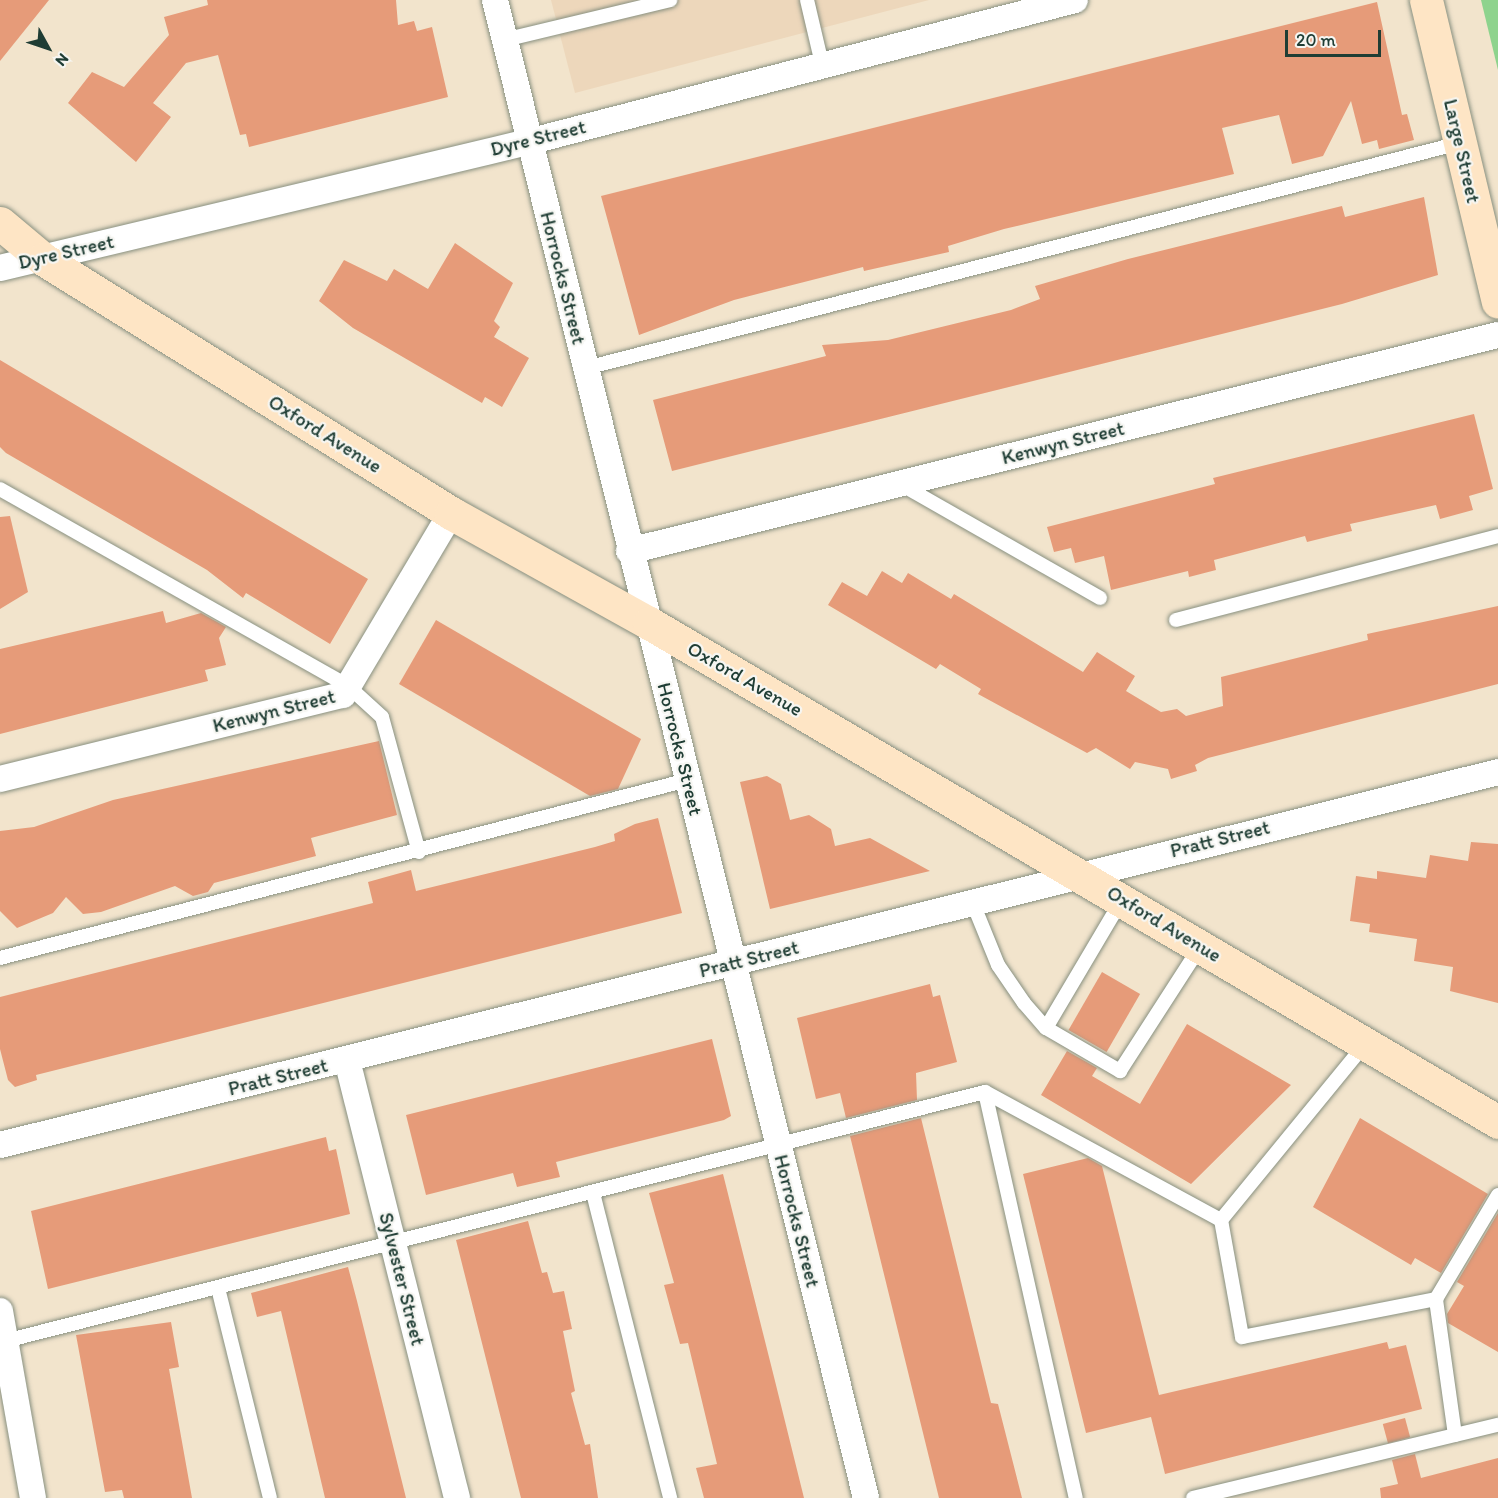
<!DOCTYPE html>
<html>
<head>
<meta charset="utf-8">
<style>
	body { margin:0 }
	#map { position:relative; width:1498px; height:1498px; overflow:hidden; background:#f2e4cc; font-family:Itim,sans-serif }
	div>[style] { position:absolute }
	.built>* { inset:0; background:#edd7bb }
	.green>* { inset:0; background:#8ed38d }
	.building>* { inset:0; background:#e69b79; transform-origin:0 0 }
	.roads { filter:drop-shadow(0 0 2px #889080) drop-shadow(0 0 2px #889080) }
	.lane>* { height:14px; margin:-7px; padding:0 7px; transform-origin:7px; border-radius:7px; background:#fff }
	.street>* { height:26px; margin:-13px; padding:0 13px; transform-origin:13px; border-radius:13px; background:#fff }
	.secondary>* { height:33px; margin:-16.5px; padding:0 16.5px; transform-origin:16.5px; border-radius:16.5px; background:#fee5c5 }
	span { translate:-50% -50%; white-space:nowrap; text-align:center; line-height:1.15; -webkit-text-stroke:4.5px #f6f6f2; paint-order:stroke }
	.street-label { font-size:20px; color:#1f3d34 }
	.north { position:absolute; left:18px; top:18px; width:60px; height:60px; -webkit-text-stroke:4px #f6f6f2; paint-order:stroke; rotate:130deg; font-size:16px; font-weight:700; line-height:24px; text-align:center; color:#1f3d34 }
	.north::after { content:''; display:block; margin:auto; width:21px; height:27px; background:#1f3d34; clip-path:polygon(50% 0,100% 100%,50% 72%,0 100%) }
	.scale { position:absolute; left:1285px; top:30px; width:96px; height:27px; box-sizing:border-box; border:3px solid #1f3d34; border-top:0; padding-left:8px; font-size:18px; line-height:21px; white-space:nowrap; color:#1f3d34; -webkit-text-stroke:4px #f6f6f2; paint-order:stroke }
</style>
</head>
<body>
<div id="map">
	<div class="built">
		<i style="clip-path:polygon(551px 0,929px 0,575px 93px)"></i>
	</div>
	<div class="green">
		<i style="clip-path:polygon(1481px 0,1498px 0,1498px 70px)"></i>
	</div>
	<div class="building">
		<i style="clip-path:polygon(0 0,49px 0,0 61px)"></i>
		<i style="clip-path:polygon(207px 0,396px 0,398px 25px,414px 21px,417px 31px,432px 27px,448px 97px,249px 147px,246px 134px,240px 135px,218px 55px,186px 63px,153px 103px,171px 117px,136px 162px,68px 103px,92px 72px,124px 87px,169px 35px,164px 17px,208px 5px)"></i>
		<i style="clip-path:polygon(1377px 2px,1402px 115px,1407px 114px,1414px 140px,1379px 149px,1377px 140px,1362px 144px,1351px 101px,1323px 156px,1292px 164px,1279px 115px,1222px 128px,1234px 174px,1004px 229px,948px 246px,949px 252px,864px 271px,863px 267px,734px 300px,639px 335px,601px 196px)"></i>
		<i style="clip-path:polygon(1424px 197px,1438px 275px,1342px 304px,672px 471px,653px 400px,826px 356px,822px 345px,888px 340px,1011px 310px,1040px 299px,1035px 286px,1128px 259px,1342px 206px,1345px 217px)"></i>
		<i style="clip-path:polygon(455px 243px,513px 283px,494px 321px,500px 327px,494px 337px,529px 358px,502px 407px,485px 397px,482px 403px,353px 328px,319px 301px,344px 260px,387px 281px,394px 269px,428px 289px)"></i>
		<i style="clip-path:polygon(0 360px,368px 579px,330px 644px,246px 593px,243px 598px,207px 570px,6px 453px,0 447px)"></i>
		<i style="clip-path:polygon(1474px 414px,1493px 489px,1469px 496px,1473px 510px,1440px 519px,1436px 505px,1350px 524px,1352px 531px,1327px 537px,1307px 542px,1305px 536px,1214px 560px,1216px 570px,1189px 577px,1188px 571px,1111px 590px,1104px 556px,1075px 563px,1071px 548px,1054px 552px,1047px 527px,1215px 484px,1213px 478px)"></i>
		<i style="clip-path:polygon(10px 516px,28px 592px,0 609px,0 517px)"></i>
		<i style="clip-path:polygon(882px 571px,902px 583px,908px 573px,951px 599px,954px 594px,1083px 672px,1097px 652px,1135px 676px,1126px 691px,1161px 712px,1177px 709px,1186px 716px,1223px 706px,1221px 677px,1368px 640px,1367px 634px,1498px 606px,1498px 684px,1208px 758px,1195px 765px,1197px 771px,1171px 779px,1168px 769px,1135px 762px,1130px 769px,1096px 748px,1087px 753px,978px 694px,981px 689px,940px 664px,936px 669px,828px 605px,842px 582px,867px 596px)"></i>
		<i style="clip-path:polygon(163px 611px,166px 623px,201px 613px,226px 627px,219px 638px,226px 665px,205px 670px,208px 681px,0 734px,0 649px)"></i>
		<i style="clip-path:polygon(436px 620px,641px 739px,618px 789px,590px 796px,399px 684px)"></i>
		<i style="clip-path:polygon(379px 741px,397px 815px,311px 838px,316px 856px,214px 883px,208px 892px,193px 896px,175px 886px,101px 912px,83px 914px,66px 897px,53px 913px,17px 928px,0 911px,0 831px,34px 827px,113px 800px)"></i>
		<i style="clip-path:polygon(767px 776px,781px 784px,790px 820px,809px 815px,831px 829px,835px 846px,870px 838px,930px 871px,770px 909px,740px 782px)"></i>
		<i style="clip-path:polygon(658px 818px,682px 913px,36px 1075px,37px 1080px,15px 1087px,8px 1080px,0 1049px,0 997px,373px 903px,368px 882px,411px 870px,416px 891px,595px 847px,615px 841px,614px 834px,635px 824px)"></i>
		<i style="clip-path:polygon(1471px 842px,1498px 844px,1498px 1003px,1450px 991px,1453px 967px,1414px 961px,1417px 939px,1369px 932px,1370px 924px,1350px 921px,1356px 876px,1377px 879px,1377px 871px,1426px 878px,1430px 855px,1468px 861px)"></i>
		<i style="left:1102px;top:972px;width:44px;height:67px;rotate:30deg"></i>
		<i style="clip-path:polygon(930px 984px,933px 997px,940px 995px,957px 1062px,916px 1073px,917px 1100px,846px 1118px,840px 1093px,816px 1099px,797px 1018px)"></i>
		<i style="clip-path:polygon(1187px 1024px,1291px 1085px,1191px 1184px,1041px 1095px,1067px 1051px,1097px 1068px,1092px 1076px,1140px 1104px)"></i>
		<i style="clip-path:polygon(712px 1039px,731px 1116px,724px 1120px,556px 1162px,560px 1177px,517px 1187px,513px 1173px,426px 1195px,406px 1115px)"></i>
		<i style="clip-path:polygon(921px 1118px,991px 1403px,998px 1404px,1022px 1498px,939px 1498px,850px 1136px)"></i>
		<i style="clip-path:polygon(1360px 1118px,1488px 1194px,1441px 1273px,1415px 1258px,1411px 1265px,1313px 1207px)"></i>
		<i style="clip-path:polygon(326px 1137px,329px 1151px,336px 1149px,350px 1214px,48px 1289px,31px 1211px)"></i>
		<i style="clip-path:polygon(1088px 1158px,1102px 1166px,1159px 1395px,1387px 1342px,1389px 1349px,1406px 1345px,1422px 1409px,1165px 1474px,1151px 1417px,1086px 1433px,1023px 1174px)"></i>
		<i style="clip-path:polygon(723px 1174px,774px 1377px,804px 1498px,704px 1498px,696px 1468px,717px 1464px,688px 1343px,680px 1344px,664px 1285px,674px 1283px,649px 1193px)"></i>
		<i style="clip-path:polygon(1498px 1213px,1498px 1352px,1448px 1323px,1447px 1314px,1464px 1286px,1457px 1282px)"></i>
		<i style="clip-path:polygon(528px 1221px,542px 1273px,547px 1272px,553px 1293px,564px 1291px,572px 1329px,563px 1331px,575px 1391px,571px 1393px,585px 1445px,590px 1444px,598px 1498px,521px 1498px,456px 1240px)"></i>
		<i style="clip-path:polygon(348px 1267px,357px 1301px,406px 1498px,325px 1498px,281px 1311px,257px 1317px,251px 1293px)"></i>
		<i style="clip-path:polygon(171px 1322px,179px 1367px,169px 1369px,192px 1498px,124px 1498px,122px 1490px,105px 1492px,76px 1335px)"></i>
		<i style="left:1405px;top:1418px;width:20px;height:23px;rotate:75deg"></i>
		<i style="clip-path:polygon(1415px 1454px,1421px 1478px,1498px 1458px,1498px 1498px,1381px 1498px,1380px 1488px,1398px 1484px,1392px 1460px)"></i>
	</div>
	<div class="roads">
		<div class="lane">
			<i style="left:807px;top:0;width:66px;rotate:76.8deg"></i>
			<i style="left:504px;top:40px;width:171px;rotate:-13.5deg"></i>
			<i style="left:586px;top:368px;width:902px;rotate:-14.44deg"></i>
			<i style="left:902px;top:485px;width:228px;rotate:29.7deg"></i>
			<i style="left:0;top:489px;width:400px;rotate:29.5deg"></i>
			<i style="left:348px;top:686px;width:46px;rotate:42.4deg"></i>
			<i style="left:382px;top:717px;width:140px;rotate:74.7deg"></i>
			<i style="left:1176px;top:620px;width:333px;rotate:-14.6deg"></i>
			<i style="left:972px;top:901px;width:69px;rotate:67.9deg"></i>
			<i style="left:998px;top:965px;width:46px;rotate:55.6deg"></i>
			<i style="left:1024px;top:1003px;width:33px;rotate:49deg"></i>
			<i style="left:1046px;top:1028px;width:86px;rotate:30.2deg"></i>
			<i style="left:1120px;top:1071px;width:148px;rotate:-57.2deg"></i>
			<i style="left:0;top:958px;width:711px;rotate:-14.51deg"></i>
			<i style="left:1046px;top:1028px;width:147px;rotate:-59.4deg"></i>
			<i style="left:985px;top:1092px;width:268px;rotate:28.5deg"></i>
			<i style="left:1221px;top:1220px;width:227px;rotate:-50.7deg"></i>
			<i style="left:593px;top:1193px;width:315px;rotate:75.8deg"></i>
			<i style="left:1221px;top:1220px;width:119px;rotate:79.8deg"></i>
			<i style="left:1242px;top:1337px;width:198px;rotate:-11.1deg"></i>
			<i style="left:218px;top:1288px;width:216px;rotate:76.1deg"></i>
			<i style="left:5px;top:1341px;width:1011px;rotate:-14.26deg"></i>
			<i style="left:985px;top:1092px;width:416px;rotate:77.4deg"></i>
			<i style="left:1455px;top:1435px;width:137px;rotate:-98deg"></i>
			<i style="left:1436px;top:1299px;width:121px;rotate:-59.2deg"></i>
			<i style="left:1193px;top:1498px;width:314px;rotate:-13.5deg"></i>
		</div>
		<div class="street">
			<i style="left:495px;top:0;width:1543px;rotate:76.09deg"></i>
			<i style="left:0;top:268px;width:543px;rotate:-13.42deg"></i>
			<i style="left:528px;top:142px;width:565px;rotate:-14.55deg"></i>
			<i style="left:629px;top:551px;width:895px;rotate:-13.96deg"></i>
			<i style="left:0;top:779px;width:353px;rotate:-13.8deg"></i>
			<i style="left:343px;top:695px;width:212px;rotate:-59.3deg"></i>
			<i style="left:347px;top:1060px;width:452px;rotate:75.9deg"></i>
			<i style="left:0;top:1145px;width:1544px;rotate:-13.98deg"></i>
			<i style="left:0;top:1311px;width:190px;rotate:80deg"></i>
		</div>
		<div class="secondary">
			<i style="left:1426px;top:0;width:310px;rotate:76.6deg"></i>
			<i style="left:0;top:223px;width:56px;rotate:39.9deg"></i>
			<i style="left:43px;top:259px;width:481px;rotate:31.9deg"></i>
			<i style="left:451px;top:513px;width:227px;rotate:29.1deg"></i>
			<i style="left:649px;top:623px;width:985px;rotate:30.44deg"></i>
		</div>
	</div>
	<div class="street-label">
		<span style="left:538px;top:138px;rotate:-14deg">Dyre Street</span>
		<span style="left:1462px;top:151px;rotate:77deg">Large Street</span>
		<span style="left:66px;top:252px;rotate:-13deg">Dyre Street</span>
		<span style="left:563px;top:278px;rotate:76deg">Horrocks Street</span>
		<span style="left:325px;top:434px;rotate:32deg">Oxford Avenue</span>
		<span style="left:1063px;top:443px;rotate:-14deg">Kenwyn Street</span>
		<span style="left:745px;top:679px;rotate:30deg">Oxford Avenue</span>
		<span style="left:274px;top:711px;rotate:-14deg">Kenwyn Street</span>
		<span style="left:680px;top:749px;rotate:76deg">Horrocks Street</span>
		<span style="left:1220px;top:839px;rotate:-14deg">Pratt Street</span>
		<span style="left:1164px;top:924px;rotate:31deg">Oxford Avenue</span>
		<span style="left:749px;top:959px;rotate:-14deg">Pratt Street</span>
		<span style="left:278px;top:1077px;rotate:-14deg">Pratt Street</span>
		<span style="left:797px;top:1221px;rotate:76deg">Horrocks Street</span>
		<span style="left:402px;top:1279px;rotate:76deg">Sylvester Street</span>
	</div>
	<div class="north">N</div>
	<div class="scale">20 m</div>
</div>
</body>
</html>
